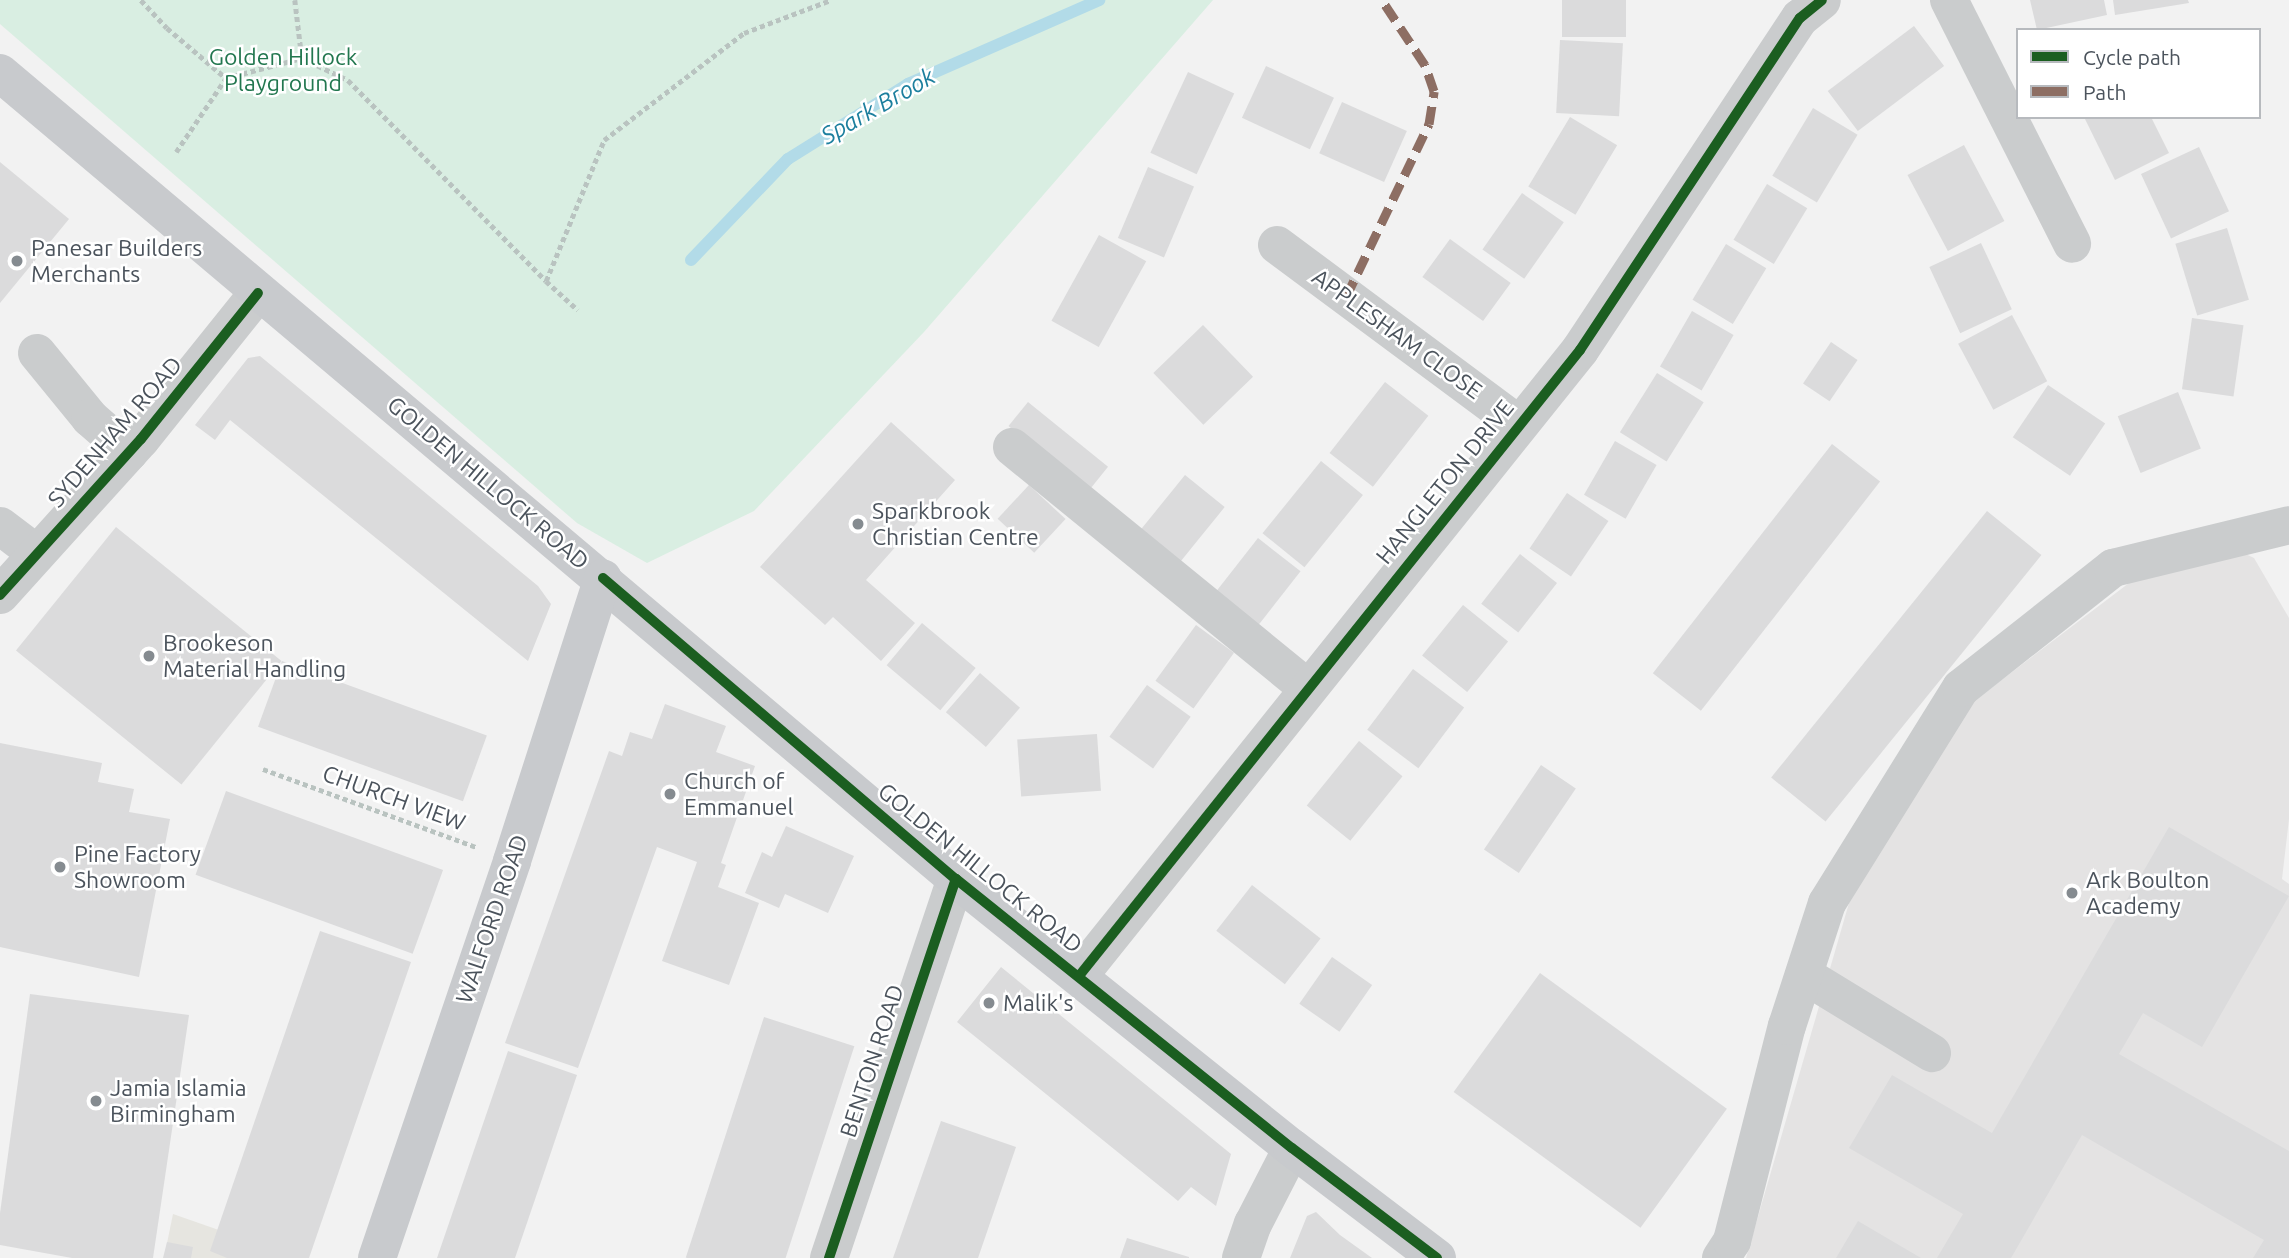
<!DOCTYPE html>
<html>
<head>
<meta charset="utf-8">
<style>
	body { margin:0 }
	#map { position:relative; width:2289px; height:1258px; overflow:hidden; background:#f2f2f2; font-family:Ubuntu,sans-serif }
	div>[style] { position:absolute }
	.commercial>* { inset:0; background:#e6e5e0 }
	.education>* { inset:0; background:#e4e3e3 }
	.green>* { inset:0; background:#d9eee2 }
	.stream>* { height:12px; margin:-6px; padding:0 6px; transform-origin:6px; border-radius:6px; background:#b2dbe8 }
	.building>* { inset:0; background:#dbdbdc; transform-origin:0 0 }
	.path>* { height:4.5px; margin-top:-2.25px; transform-origin:0; background:repeating-linear-gradient(90deg,#b9c3c0 0 5px,transparent 0 8.5px) }
	.minor>* { height:38px; margin:-19px; padding:0 19px; transform-origin:19px; border-radius:19px; background:#cacccd }
	.major>* { height:38px; margin:-19px; padding:0 19px; transform-origin:19px; border-radius:19px; background:#c8cacd }
	.quiet>* { height:9px; margin-top:-4.5px; transform-origin:0; background:repeating-linear-gradient(90deg,#8d6e63 0 18px,transparent 0 27px) }
	.cycleway>* { height:10px; margin:-5px; padding:0 5px; transform-origin:5px; border-radius:5px; background:#1b5e20 }
	.dots>* { width:19px; height:19px; translate:-50% -50%; box-sizing:border-box; border:4px solid #fff; border-radius:50% }
	span { translate:-50% -50%; white-space:nowrap; text-align:center; line-height:1.15; -webkit-text-stroke:5px #fff; paint-order:stroke }
	.park-label { font-size:23px; color:#22774f }
	.poi-label { font-size:23px; color:#4b535c }
	.left { translate:0 -50%; text-align:left }
	.street-label { font-size:23px; color:#4b535c }
	.water-label { font-size:24px; color:#1c7f9e; font-style:italic }
	.legend { position:absolute; left:2016px; top:28px; width:245px; height:91px; box-sizing:border-box; background:#fff; border:2px solid #b7babe; margin:0; padding:9px 12px; list-style:none; font-size:21px; color:#4b535c }
	.legend li { display:flex; align-items:center; gap:14px; height:35px }
	.legend b { width:35px; border:2px solid #b7babe }
</style>
</head>
<body>
<div id="map">
	<div class="commercial">
		<i style="clip-path:polygon(173px 1214px,299px 1258px,164px 1258px)"></i>
	</div>
	<div class="education">
		<i style="clip-path:polygon(2233px 548px,2254px 558px,2289px 618px,2289px 819px,2282px 879px,2289px 884px,2289px 1258px,1746px 1258px,1849px 903px,1970px 704px,2133px 580px)"></i>
	</div>
	<div class="green">
		<i style="clip-path:polygon(0 0,1213px 0,924px 332px,754px 511px,647px 563px,577px 523px,0 24px)"></i>
	</div>
	<div class="stream">
		<i style="left:691px;top:260px;width:140px;rotate:-46.2deg"></i>
		<i style="left:788px;top:159px;width:142px;rotate:-32deg"></i>
		<i style="left:908px;top:84px;width:209px;rotate:-23.7deg"></i>
	</div>
	<div class="building">
		<i style="left:1562px;top:0;width:64px;height:37px"></i>
		<i style="clip-path:polygon(2030px 0,2104px 0,2107px 15px,2037px 30px)"></i>
		<i style="clip-path:polygon(2113px 0,2188px 0,2189px 3px,2115px 15px)"></i>
		<i style="left:1914px;top:26px;width:50px;height:108px;rotate:53deg"></i>
		<i style="left:1560px;top:40px;width:63px;height:73px;rotate:3deg"></i>
		<i style="left:1266px;top:66px;width:75px;height:57px;rotate:25deg"></i>
		<i style="left:1188px;top:72px;width:51px;height:89px;rotate:25deg"></i>
		<i style="left:1342px;top:102px;width:71px;height:56px;rotate:24deg"></i>
		<i style="left:1813px;top:108px;width:52px;height:79px;rotate:31deg"></i>
		<i style="left:1570px;top:117px;width:55px;height:81px;rotate:31deg"></i>
		<i style="clip-path:polygon(2084px 117px,2151px 117px,2169px 153px,2115px 180px)"></i>
		<i style="left:1964px;top:145px;width:86px;height:64px;rotate:62deg"></i>
		<i style="left:2199px;top:147px;width:71px;height:64px;rotate:65deg"></i>
		<i style="clip-path:polygon(0 162px,69px 219px,0 303px)"></i>
		<i style="left:1148px;top:167px;width:50px;height:77px;rotate:23deg"></i>
		<i style="left:1767px;top:184px;width:47px;height:65px;rotate:31deg"></i>
		<i style="left:1522px;top:193px;width:51px;height:69px;rotate:35deg"></i>
		<i style="left:2227px;top:228px;width:75px;height:54px;rotate:73deg"></i>
		<i style="left:1099px;top:235px;width:54px;height:98px;rotate:29deg"></i>
		<i style="left:1450px;top:239px;width:75px;height:47px;rotate:36deg"></i>
		<i style="left:1981px;top:243px;width:73px;height:57px;rotate:65deg"></i>
		<i style="left:1726px;top:244px;width:47px;height:65px;rotate:31deg"></i>
		<i style="left:1692px;top:311px;width:48px;height:64px;rotate:30deg"></i>
		<i style="left:2012px;top:315px;width:75px;height:61px;rotate:62deg"></i>
		<i style="left:2192px;top:318px;width:52px;height:72px;rotate:8deg"></i>
		<i style="left:1203px;top:325px;width:72px;height:69px;rotate:46deg"></i>
		<i style="left:1831px;top:342px;width:32px;height:50px;rotate:34deg"></i>
		<i style="clip-path:polygon(260px 356px,538px 586px,551px 604px,528px 661px,230px 420px,215px 440px,195px 425px,248px 358px)"></i>
		<i style="left:1657px;top:373px;width:55px;height:70px;rotate:32deg"></i>
		<i style="left:1385px;top:382px;width:55px;height:90px;rotate:38deg"></i>
		<i style="left:2048px;top:385px;width:69px;height:63px;rotate:34deg"></i>
		<i style="left:2178px;top:392px;width:61px;height:65px;rotate:68deg"></i>
		<i style="left:1028px;top:402px;width:103px;height:31px;rotate:39deg"></i>
		<i style="clip-path:polygon(891px 422px,955px 480px,866px 580px,915px 623px,881px 661px,833px 617px,825px 625px,760px 567px)"></i>
		<i style="left:1615px;top:441px;width:48px;height:62px;rotate:30deg"></i>
		<i style="left:1832px;top:444px;width:61px;height:291px;rotate:38deg"></i>
		<i style="left:1321px;top:461px;width:54px;height:93px;rotate:39deg"></i>
		<i style="left:1185px;top:475px;width:51px;height:82px;rotate:39deg"></i>
		<i style="left:1029px;top:485px;width:50px;height:46px;rotate:43deg"></i>
		<i style="left:1567px;top:493px;width:50px;height:67px;rotate:34deg"></i>
		<i style="left:1987px;top:511px;width:70px;height:343px;rotate:39deg"></i>
		<i style="left:116px;top:527px;width:213px;height:159px;rotate:39deg"></i>
		<i style="left:1258px;top:538px;width:54px;height:82px;rotate:38deg"></i>
		<i style="left:1520px;top:554px;width:47px;height:63px;rotate:38deg"></i>
		<i style="left:1463px;top:605px;width:58px;height:65px;rotate:39deg"></i>
		<i style="left:922px;top:623px;width:70px;height:55px;rotate:40deg"></i>
		<i style="left:1196px;top:625px;width:47px;height:69px;rotate:36deg"></i>
		<i style="left:282px;top:661px;width:218px;height:70px;rotate:20deg"></i>
		<i style="left:1413px;top:669px;width:64px;height:76px;rotate:37deg"></i>
		<i style="left:980px;top:673px;width:53px;height:52px;rotate:41deg"></i>
		<i style="left:1147px;top:685px;width:54px;height:64px;rotate:36deg"></i>
		<i style="clip-path:polygon(665px 704px,726px 726px,716px 752px,755px 766px,721px 863px,726px 865px,718px 887px,759px 903px,729px 985px,662px 961px,697px 862px,657px 847px,578px 1068px,505px 1043px,609px 751px,622px 756px,630px 732px,652px 739px)"></i>
		<i style="left:1097px;top:734px;width:57px;height:80px;rotate:86deg"></i>
		<i style="left:1359px;top:741px;width:56px;height:83px;rotate:39deg"></i>
		<i style="clip-path:polygon(0 743px,102px 763px,98px 782px,134px 789px,129px 812px,170px 819px,139px 977px,0 947px)"></i>
		<i style="left:1541px;top:765px;width:42px;height:102px;rotate:34deg"></i>
		<i style="left:226px;top:791px;width:231px;height:89px;rotate:20deg"></i>
		<i style="clip-path:polygon(786px 826px,854px 856px,828px 913px,785px 894px,779px 908px,745px 893px,762px 852px,772px 857px)"></i>
		<i style="clip-path:polygon(2169px 827px,2289px 896px,2202px 1047px,2143px 1013px,2119px 1054px,2289px 1151px,2289px 1258px,2253px 1258px,2264px 1240px,2082px 1135px,2011px 1258px,1937px 1258px,1963px 1214px,1849px 1148px,1892px 1075px,1992px 1133px)"></i>
		<i style="left:1252px;top:885px;width:87px;height:58px;rotate:38deg"></i>
		<i style="clip-path:polygon(320px 931px,411px 962px,309px 1258px,227px 1258px,210px 1251px)"></i>
		<i style="left:1332px;top:957px;width:49px;height:57px;rotate:35deg"></i>
		<i style="clip-path:polygon(1001px 967px,1231px 1154px,1216px 1206px,1191px 1187px,1178px 1201px,1172px 1196px,957px 1022px)"></i>
		<i style="left:1540px;top:973px;width:231px;height:147px;rotate:36deg"></i>
		<i style="clip-path:polygon(30px 994px,189px 1015px,153px 1258px,72px 1258px,0 1245px,0 1213px)"></i>
		<i style="left:764px;top:1017px;width:95px;height:253px;rotate:18deg"></i>
		<i style="clip-path:polygon(508px 1051px,577px 1075px,544px 1173px,515px 1258px,437px 1258px)"></i>
		<i style="clip-path:polygon(941px 1121px,1016px 1147px,989px 1226px,978px 1258px,893px 1258px)"></i>
		<i style="clip-path:polygon(1316px 1212px,1340px 1235px,1372px 1258px,1290px 1258px,1307px 1216px)"></i>
		<i style="clip-path:polygon(1858px 1221px,1921px 1258px,1836px 1258px)"></i>
		<i style="clip-path:polygon(1127px 1238px,1189px 1257px,1189px 1258px,1120px 1258px)"></i>
		<i style="clip-path:polygon(167px 1242px,193px 1247px,191px 1258px,163px 1258px)"></i>
	</div>
	<div class="path">
		<i style="left:141px;top:0;width:38px;rotate:47deg"></i>
		<i style="left:167px;top:28px;width:77px;rotate:40.3deg"></i>
		<i style="left:295px;top:0;width:58px;rotate:83.1deg"></i>
		<i style="left:176px;top:152px;width:89px;rotate:-56deg"></i>
		<i style="left:226px;top:78px;width:79px;rotate:-14.7deg"></i>
		<i style="left:302px;top:58px;width:51px;rotate:25.6deg"></i>
		<i style="left:348px;top:80px;width:282px;rotate:45.4deg"></i>
		<i style="left:546px;top:281px;width:152px;rotate:-67.6deg"></i>
		<i style="left:604px;top:140px;width:176px;rotate:-37.4deg"></i>
		<i style="left:744px;top:33px;width:93px;rotate:-20.8deg"></i>
		<i style="left:546px;top:281px;width:43px;rotate:42.2deg"></i>
		<i style="left:263px;top:769px;width:227px;rotate:20.1deg"></i>
	</div>
	<div class="minor">
		<i style="left:1949px;top:0;width:273px;rotate:63.2deg"></i>
		<i style="left:1277px;top:245px;width:300px;rotate:36.6deg"></i>
		<i style="left:37px;top:353px;width:84px;rotate:50.8deg"></i>
		<i style="left:90px;top:418px;width:52px;rotate:41.1deg"></i>
		<i style="left:1012px;top:447px;width:382px;rotate:39.2deg"></i>
		<i style="left:0;top:526px;width:46px;rotate:37.1deg"></i>
		<i style="left:0;top:595px;width:210px;rotate:-47.9deg"></i>
		<i style="left:141px;top:439px;width:187px;rotate:-51.3deg"></i>
		<i style="left:1804px;top:975px;width:150px;rotate:31.4deg"></i>
		<i style="left:1079px;top:976px;width:802px;rotate:-51.33deg"></i>
		<i style="left:1580px;top:350px;width:398px;rotate:-56.5deg"></i>
		<i style="left:1800px;top:18px;width:28px;rotate:-39deg"></i>
		<i style="left:829px;top:1258px;width:400px;rotate:-71.5deg"></i>
		<i style="left:1241px;top:1258px;width:36px;rotate:-71deg"></i>
		<i style="left:1253px;top:1224px;width:85px;rotate:-62.8deg"></i>
		<i style="left:1721px;top:1258px;width:20px;rotate:-57deg"></i>
		<i style="left:1732px;top:1241px;width:222px;rotate:-75.7deg"></i>
		<i style="left:1787px;top:1026px;width:129px;rotate:-72deg"></i>
		<i style="left:1827px;top:903px;width:253px;rotate:-58.1deg"></i>
		<i style="left:1961px;top:688px;width:194px;rotate:-38.3deg"></i>
		<i style="left:2113px;top:568px;width:181px;rotate:-13.7deg"></i>
	</div>
	<div class="major">
		<i style="left:0;top:73px;width:1250px;rotate:40.13deg"></i>
		<i style="left:956px;top:879px;width:430px;rotate:38.7deg"></i>
		<i style="left:1292px;top:1148px;width:182px;rotate:37.2deg"></i>
		<i style="left:377px;top:1258px;width:419px;rotate:-71.2deg"></i>
		<i style="left:512px;top:861px;width:297px;rotate:-72.2deg"></i>
	</div>
	<div class="quiet">
		<i style="left:1346px;top:297px;width:192px;rotate:-64.4deg"></i>
		<i style="left:1429px;top:124px;width:33px;rotate:-81deg"></i>
		<i style="left:1434px;top:91px;width:28px;rotate:-109deg"></i>
		<i style="left:1425px;top:65px;width:78px;rotate:-123.5deg"></i>
	</div>
	<div class="cycleway">
		<i style="left:603px;top:578px;width:464px;rotate:40.5deg"></i>
		<i style="left:956px;top:879px;width:430px;rotate:38.7deg"></i>
		<i style="left:1292px;top:1148px;width:182px;rotate:37.2deg"></i>
		<i style="left:0;top:595px;width:210px;rotate:-47.9deg"></i>
		<i style="left:141px;top:439px;width:187px;rotate:-51.3deg"></i>
		<i style="left:1079px;top:976px;width:802px;rotate:-51.33deg"></i>
		<i style="left:1580px;top:350px;width:398px;rotate:-56.5deg"></i>
		<i style="left:1800px;top:18px;width:28px;rotate:-39deg"></i>
		<i style="left:829px;top:1258px;width:400px;rotate:-71.5deg"></i>
	</div>
	<div class="dots">
		<i style="left:17px;top:261px;background:#858b90"></i>
		<i style="left:858px;top:524px;background:#858b90"></i>
		<i style="left:149px;top:656px;background:#858b90"></i>
		<i style="left:670px;top:794px;background:#858b90"></i>
		<i style="left:60px;top:867px;background:#858b90"></i>
		<i style="left:2072px;top:893px;background:#858b90"></i>
		<i style="left:989px;top:1003px;background:#858b90"></i>
		<i style="left:96px;top:1101px;background:#858b90"></i>
	</div>
	<div class="park-label">
		<span style="left:283px;top:70px">Golden Hillock<br>Playground</span>
	</div>
	<div class="poi-label">
		<span class="left" style="left:31px;top:261px">Panesar Builders<br>Merchants</span>
		<span class="left" style="left:872px;top:524px">Sparkbrook<br>Christian Centre</span>
		<span class="left" style="left:163px;top:656px">Brookeson<br>Material Handling</span>
		<span class="left" style="left:684px;top:794px">Church of<br>Emmanuel</span>
		<span class="left" style="left:74px;top:867px">Pine Factory<br>Showroom</span>
		<span class="left" style="left:2086px;top:893px">Ark Boulton<br>Academy</span>
		<span class="left" style="left:1003px;top:1003px">Malik's</span>
		<span class="left" style="left:110px;top:1101px">Jamia Islamia<br>Birmingham</span>
	</div>
	<div class="street-label">
		<span style="left:1397px;top:334px;rotate:36deg">APPLESHAM CLOSE</span>
		<span style="left:115px;top:432px;rotate:-49deg">SYDENHAM ROAD</span>
		<span style="left:1445px;top:482px;rotate:-51deg">HANGLETON DRIVE</span>
		<span style="left:488px;top:483px;rotate:40deg">GOLDEN HILLOCK ROAD</span>
		<span style="left:394px;top:798px;rotate:20deg">CHURCH VIEW</span>
		<span style="left:980px;top:868px;rotate:39deg">GOLDEN HILLOCK ROAD</span>
		<span style="left:492px;top:919px;rotate:-71deg">WALFORD ROAD</span>
		<span style="left:872px;top:1061px;rotate:-72deg">BENTON ROAD</span>
	</div>
	<div class="water-label">
		<span style="left:878px;top:106px;rotate:-30deg">Spark Brook</span>
	</div>
	<ul class="legend">
	<li><b style="height:9px;background:#1b5e20"></b>Cycle path</li>
	<li><b style="height:9px;background:#8d6e63"></b>Path</li>
	</ul>
</div>
</body>
</html>
